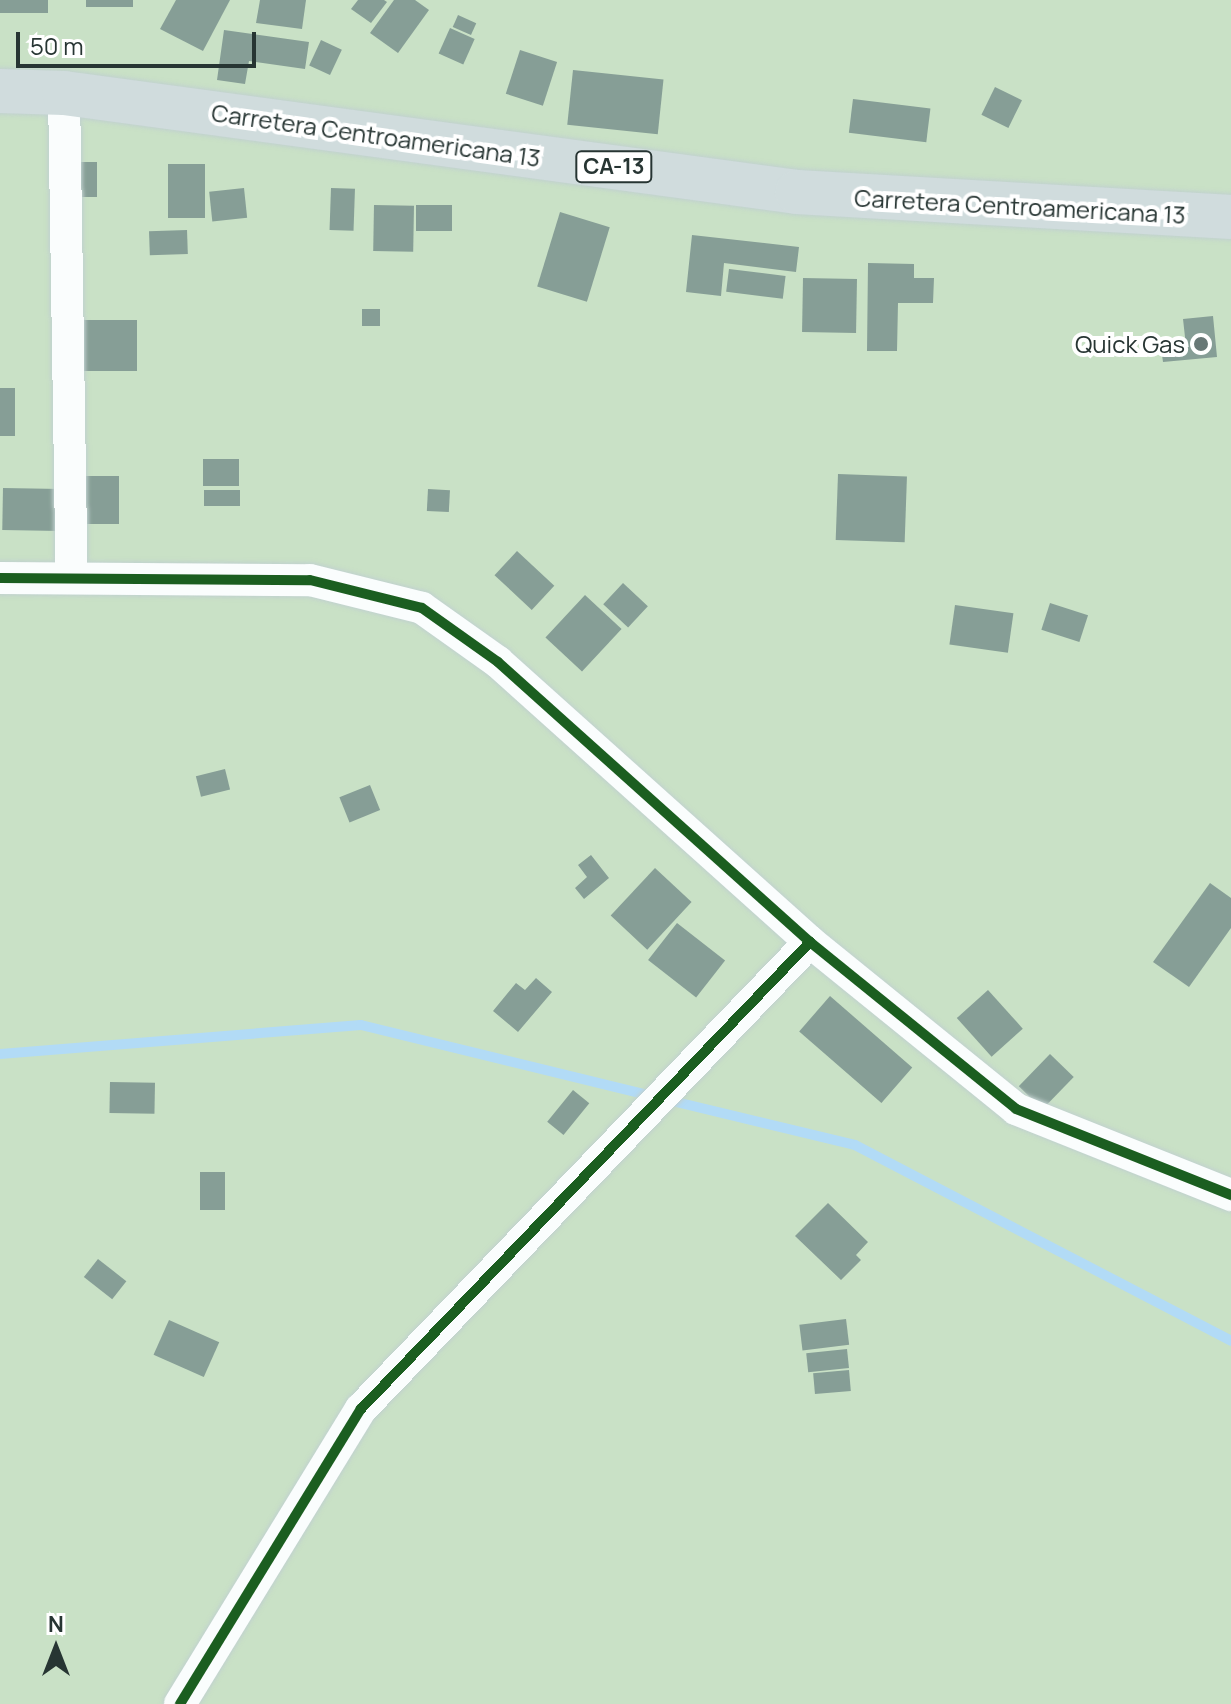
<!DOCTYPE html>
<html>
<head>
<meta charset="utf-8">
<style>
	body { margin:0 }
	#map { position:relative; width:1231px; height:1704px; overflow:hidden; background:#e0f4f1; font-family:Manrope,sans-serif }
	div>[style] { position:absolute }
	.green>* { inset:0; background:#c9e1c6; transform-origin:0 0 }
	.stream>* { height:10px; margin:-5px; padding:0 5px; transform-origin:5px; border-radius:5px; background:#b2dbf6 }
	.building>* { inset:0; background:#869e96; transform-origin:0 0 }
	.roads { filter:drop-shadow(0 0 2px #c1d1cf) drop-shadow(0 0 2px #c1d1cf) }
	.minor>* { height:32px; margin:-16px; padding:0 16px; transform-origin:16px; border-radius:16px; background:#fafdfd }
	.trunk>* { height:44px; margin:-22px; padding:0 22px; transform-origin:22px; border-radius:22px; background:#d0dcdd }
	.cycleway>* { height:10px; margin:-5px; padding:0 5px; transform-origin:5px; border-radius:5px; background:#1b5e20 }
	.dots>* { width:22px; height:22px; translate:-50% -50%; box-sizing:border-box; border:4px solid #fff; border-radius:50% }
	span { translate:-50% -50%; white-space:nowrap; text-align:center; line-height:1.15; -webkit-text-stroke:8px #fff; paint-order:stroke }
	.shield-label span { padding:2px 6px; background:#fff; border:2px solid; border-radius:6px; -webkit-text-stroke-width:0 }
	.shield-label { font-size:22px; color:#273533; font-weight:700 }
	.street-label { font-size:24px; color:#273533 }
	.poi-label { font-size:24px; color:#273533 }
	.right { translate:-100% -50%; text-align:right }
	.north { position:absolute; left:16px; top:1608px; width:80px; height:80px; -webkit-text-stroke:6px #fff; paint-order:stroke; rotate:0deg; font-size:22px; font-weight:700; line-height:32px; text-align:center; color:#273533 }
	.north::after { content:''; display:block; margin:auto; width:28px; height:36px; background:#273533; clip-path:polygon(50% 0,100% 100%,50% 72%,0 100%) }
	.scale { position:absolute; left:16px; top:32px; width:240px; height:36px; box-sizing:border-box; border:4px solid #273533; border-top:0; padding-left:10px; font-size:24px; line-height:28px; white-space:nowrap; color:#273533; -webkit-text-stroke:6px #fff; paint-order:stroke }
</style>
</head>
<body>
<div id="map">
	<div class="green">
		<i style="left:0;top:0;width:1231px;height:1704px"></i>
	</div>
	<div class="stream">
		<i style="left:0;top:1054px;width:362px;rotate:-4.6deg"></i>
		<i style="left:361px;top:1025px;width:300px;rotate:13.7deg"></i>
		<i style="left:668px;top:1100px;width:192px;rotate:13.5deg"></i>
		<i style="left:855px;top:1145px;width:424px;rotate:27.5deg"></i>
	</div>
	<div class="building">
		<i style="left:0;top:0;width:48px;height:13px"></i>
		<i style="left:86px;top:0;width:47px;height:7px"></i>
		<i style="clip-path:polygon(176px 0,230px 0,203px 51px,160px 29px)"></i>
		<i style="clip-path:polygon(260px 0,306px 0,302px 29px,256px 23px)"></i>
		<i style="clip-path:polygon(358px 0,384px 0,387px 2px,371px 23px,351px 9px)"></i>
		<i style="clip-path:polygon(394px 0,415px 0,429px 10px,398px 53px,370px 33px)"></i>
		<i style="left:458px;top:15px;width:20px;height:13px;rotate:24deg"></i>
		<i style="left:450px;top:28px;width:27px;height:28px;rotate:24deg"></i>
		<i style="clip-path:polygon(224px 30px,309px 42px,305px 69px,249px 61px,245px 84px,217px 80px)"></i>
		<i style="left:321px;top:40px;width:23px;height:28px;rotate:25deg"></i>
		<i style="left:520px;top:50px;width:39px;height:46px;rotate:18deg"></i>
		<i style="left:573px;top:70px;width:91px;height:55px;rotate:6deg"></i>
		<i style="left:995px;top:87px;width:30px;height:31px;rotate:26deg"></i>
		<i style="left:853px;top:99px;width:78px;height:34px;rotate:7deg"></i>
		<i style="left:63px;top:162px;width:34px;height:35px"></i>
		<i style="left:168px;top:164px;width:37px;height:54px"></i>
		<i style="left:244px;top:188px;width:30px;height:35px;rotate:84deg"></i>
		<i style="left:331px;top:188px;width:24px;height:42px;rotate:2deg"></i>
		<i style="left:374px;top:205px;width:40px;height:46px;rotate:1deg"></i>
		<i style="left:416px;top:205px;width:36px;height:26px"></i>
		<i style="left:560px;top:212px;width:52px;height:78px;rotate:17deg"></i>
		<i style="left:187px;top:230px;width:24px;height:38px;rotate:88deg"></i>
		<i style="clip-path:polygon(692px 235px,799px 247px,796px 272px,724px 263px,721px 296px,686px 292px)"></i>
		<i style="clip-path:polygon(868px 263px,914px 264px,914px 278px,934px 278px,933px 303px,898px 303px,897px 351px,867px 351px)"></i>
		<i style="left:729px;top:269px;width:57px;height:23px;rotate:7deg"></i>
		<i style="left:803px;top:278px;width:54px;height:54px;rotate:1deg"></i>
		<i style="left:362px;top:309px;width:18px;height:17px"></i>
		<i style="clip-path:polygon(1213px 316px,1217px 357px,1163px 362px,1161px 348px,1186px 346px,1183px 319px)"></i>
		<i style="left:79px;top:320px;width:58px;height:51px"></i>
		<i style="left:0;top:388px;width:15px;height:48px"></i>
		<i style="left:203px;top:459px;width:36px;height:27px"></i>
		<i style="left:838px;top:474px;width:69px;height:66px;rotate:2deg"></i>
		<i style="left:78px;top:476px;width:41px;height:48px"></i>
		<i style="left:3px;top:488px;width:58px;height:42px;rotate:1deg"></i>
		<i style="left:428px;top:489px;width:22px;height:22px;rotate:3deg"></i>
		<i style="left:204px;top:490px;width:36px;height:16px"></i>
		<i style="left:517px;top:551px;width:51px;height:33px;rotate:43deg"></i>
		<i style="left:623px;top:583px;width:34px;height:29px;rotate:43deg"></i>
		<i style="left:585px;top:595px;width:50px;height:58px;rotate:43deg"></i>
		<i style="left:1050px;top:603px;width:40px;height:28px;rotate:18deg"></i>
		<i style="left:955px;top:605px;width:59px;height:40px;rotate:8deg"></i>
		<i style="left:225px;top:769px;width:21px;height:30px;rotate:76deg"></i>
		<i style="left:370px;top:785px;width:27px;height:33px;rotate:68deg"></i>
		<i style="clip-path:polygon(591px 855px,609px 878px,584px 899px,575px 888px,587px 877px,578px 865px)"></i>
		<i style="left:655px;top:868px;width:50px;height:65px;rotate:43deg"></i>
		<i style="clip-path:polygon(1210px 883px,1231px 898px,1231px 928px,1189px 987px,1153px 962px)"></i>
		<i style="left:677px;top:923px;width:61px;height:47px;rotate:38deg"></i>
		<i style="clip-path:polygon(536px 978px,552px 992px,518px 1032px,493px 1011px,516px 983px,525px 990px)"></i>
		<i style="left:988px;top:990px;width:52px;height:42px;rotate:48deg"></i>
		<i style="left:830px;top:996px;width:109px;height:47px;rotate:41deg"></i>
		<i style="left:1050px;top:1054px;width:33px;height:45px;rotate:44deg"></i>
		<i style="left:110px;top:1082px;width:45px;height:31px;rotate:1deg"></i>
		<i style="left:573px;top:1090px;width:21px;height:41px;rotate:39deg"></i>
		<i style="left:200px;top:1172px;width:25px;height:38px"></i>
		<i style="clip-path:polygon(828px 1203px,868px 1242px,856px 1255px,861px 1260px,841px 1280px,795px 1236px)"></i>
		<i style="left:98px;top:1259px;width:36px;height:23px;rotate:38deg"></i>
		<i style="left:846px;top:1319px;width:26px;height:47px;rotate:83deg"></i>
		<i style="left:169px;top:1320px;width:55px;height:38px;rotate:24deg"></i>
		<i style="left:847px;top:1349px;width:19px;height:41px;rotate:84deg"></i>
		<i style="left:849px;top:1370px;width:21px;height:36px;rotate:85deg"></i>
	</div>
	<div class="roads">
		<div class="minor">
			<i style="left:64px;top:93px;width:484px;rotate:89.1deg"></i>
			<i style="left:0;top:578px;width:310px;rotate:0.4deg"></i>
			<i style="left:310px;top:580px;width:115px;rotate:14deg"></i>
			<i style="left:422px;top:608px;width:93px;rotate:35.4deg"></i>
			<i style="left:498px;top:662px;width:419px;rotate:41.9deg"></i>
			<i style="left:810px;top:942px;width:265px;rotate:39deg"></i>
			<i style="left:1016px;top:1109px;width:232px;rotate:21.8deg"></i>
			<i style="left:180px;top:1704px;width:346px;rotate:-58.5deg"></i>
			<i style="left:361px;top:1409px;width:648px;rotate:-46.13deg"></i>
		</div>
		<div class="trunk">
			<i style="left:0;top:91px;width:64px;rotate:1.8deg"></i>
			<i style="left:64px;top:93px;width:740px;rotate:7.69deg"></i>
			<i style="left:797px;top:192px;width:435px;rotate:3.3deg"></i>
		</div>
	</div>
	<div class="cycleway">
		<i style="left:0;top:578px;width:310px;rotate:0.4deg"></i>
		<i style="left:310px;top:580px;width:115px;rotate:14deg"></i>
		<i style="left:422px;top:608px;width:93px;rotate:35.4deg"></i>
		<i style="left:498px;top:662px;width:419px;rotate:41.9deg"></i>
		<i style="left:810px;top:942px;width:265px;rotate:39deg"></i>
		<i style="left:1016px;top:1109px;width:232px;rotate:21.8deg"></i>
		<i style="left:180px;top:1704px;width:346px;rotate:-58.5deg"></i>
		<i style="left:361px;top:1409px;width:648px;rotate:-46.13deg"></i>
	</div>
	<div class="dots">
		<i style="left:1201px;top:344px;background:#687876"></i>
	</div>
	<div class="shield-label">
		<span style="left:614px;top:167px">CA-13</span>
	</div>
	<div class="street-label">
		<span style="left:376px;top:135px;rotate:8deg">Carretera Centroamericana 13</span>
		<span style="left:1020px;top:206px;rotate:3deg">Carretera Centroamericana 13</span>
	</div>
	<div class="poi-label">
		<span class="right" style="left:1185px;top:344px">Quick Gas</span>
	</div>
	<div class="north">N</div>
	<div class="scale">50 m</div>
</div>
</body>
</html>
